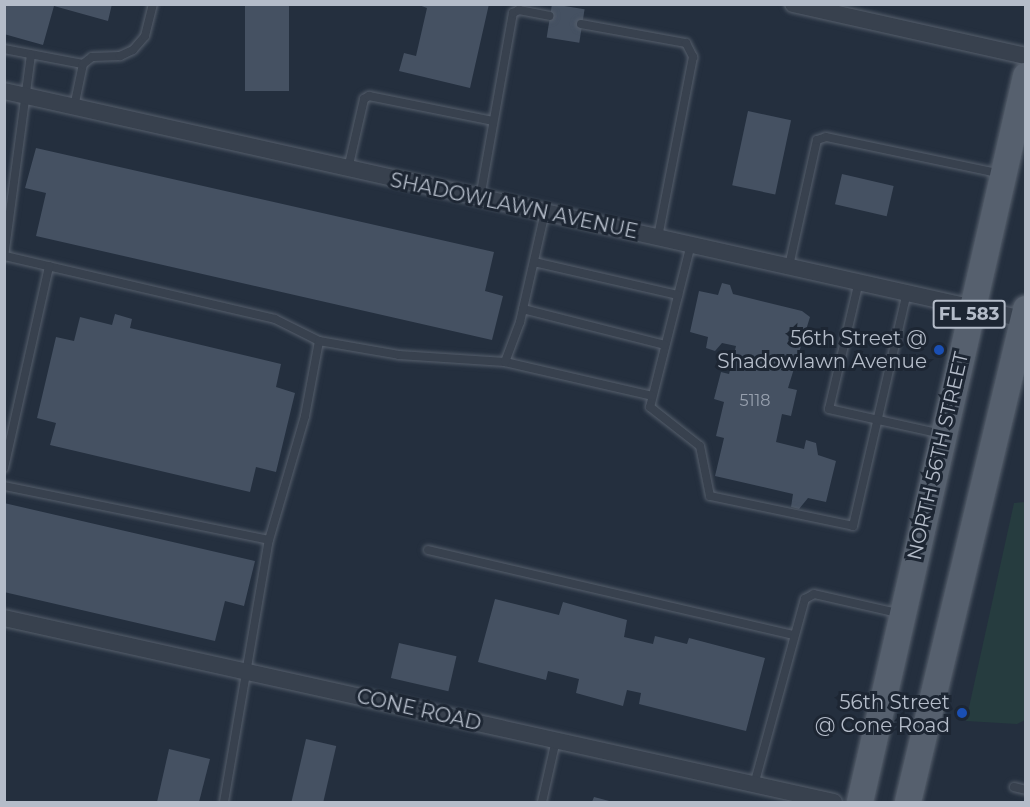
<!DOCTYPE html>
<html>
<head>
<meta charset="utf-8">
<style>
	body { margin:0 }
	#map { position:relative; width:1030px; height:807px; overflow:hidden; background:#242f3e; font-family:Montserrat,sans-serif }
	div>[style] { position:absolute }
	.green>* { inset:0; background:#263c3f }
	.building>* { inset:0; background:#455162; transform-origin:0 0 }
	.roads { filter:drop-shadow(0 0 2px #565f6c) drop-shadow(0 0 2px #565f6c) }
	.service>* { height:8px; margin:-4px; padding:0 4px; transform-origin:4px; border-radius:4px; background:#38414e }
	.minor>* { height:16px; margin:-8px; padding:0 8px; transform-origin:8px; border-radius:8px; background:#38414e }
	.primary>* { height:26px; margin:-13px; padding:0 13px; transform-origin:13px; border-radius:13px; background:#56606e }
	.dots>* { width:16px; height:16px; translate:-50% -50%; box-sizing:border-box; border:3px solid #1d2633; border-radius:50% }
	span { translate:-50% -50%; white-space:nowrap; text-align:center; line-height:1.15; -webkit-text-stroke:6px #1d2633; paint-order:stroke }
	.number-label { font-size:16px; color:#98a1af }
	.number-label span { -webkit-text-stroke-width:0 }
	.shield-label span { padding:2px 4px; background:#1d2633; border:2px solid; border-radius:4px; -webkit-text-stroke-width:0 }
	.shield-label { font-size:18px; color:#b4bcc9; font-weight:700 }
	.street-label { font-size:20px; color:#b4bcc9 }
	.poi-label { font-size:20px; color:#b4bcc9 }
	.right { translate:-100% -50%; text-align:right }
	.frame { position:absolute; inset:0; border:6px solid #b4bcc9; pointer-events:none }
</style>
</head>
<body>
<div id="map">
	<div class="green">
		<i style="clip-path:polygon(1025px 502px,1025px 720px,1017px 724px,966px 721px,1014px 503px)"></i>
	</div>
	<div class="building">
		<i style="clip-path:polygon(4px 4px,112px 4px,108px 21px,54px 6px,43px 45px,4px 34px)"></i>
		<i style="left:245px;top:4px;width:44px;height:87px"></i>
		<i style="clip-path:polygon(416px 4px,489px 4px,470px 88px,399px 71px,404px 53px,416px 56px,427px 8px)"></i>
		<i style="left:552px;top:4px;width:33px;height:34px;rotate:9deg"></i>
		<i style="left:748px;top:111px;width:44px;height:76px;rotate:12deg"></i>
		<i style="clip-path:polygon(36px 148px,494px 252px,485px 291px,503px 296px,492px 340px,36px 236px,46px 193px,25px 188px)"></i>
		<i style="left:842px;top:174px;width:53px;height:31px;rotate:13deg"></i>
		<i style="clip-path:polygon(722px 283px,730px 285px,733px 294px,802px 311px,810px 317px,788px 388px,797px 390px,791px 416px,782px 414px,776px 442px,804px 449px,806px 440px,816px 443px,818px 455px,836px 461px,826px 502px,808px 498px,799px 509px,791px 507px,793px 494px,715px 476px,724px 438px,716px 436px,724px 402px,714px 399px,721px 372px,729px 374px,736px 346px,722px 343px,715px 351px,706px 348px,708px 337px,690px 332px,699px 291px,718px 295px)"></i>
		<i style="clip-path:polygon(115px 314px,132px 319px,130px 328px,281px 364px,276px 387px,295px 393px,276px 472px,256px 467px,250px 492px,50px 445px,56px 423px,37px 418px,56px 337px,74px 341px,80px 317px,112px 325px)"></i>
		<i style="clip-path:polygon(4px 503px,255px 561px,244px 606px,225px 601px,215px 641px,4px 592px)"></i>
		<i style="clip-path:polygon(495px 599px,559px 615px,563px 602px,627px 620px,624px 637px,653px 644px,655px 636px,687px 644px,689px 638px,765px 658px,746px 731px,639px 704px,641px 693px,627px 690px,623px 706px,576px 693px,579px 679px,548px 671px,546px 680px,478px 662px)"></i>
		<i style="left:399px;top:643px;width:59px;height:36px;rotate:13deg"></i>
		<i style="left:306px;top:739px;width:31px;height:65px;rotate:13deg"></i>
		<i style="clip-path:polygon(169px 749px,210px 759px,199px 802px,157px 802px)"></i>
		<i style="clip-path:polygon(594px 797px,613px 802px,592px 802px)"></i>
	</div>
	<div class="roads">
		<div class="service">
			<i style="left:581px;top:24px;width:107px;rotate:10.3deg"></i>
			<i style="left:686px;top:43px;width:16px;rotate:63deg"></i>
			<i style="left:693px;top:57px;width:183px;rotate:101deg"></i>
			<i style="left:4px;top:49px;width:80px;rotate:10.8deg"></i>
			<i style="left:83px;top:64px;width:44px;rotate:101.8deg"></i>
			<i style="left:83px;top:64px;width:11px;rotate:-38deg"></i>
			<i style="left:92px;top:57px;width:28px;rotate:-2deg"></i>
			<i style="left:120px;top:56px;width:14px;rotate:-25deg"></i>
			<i style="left:133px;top:50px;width:18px;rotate:-49deg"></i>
			<i style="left:145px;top:36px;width:33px;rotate:-76deg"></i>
			<i style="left:348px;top:169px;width:72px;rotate:-77.1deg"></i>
			<i style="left:364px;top:99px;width:6px;rotate:-31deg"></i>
			<i style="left:369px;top:96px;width:126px;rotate:11.4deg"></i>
			<i style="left:480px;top:198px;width:188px;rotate:-79.9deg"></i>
			<i style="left:513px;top:13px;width:7px;rotate:-27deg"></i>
			<i style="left:519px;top:10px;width:31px;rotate:11deg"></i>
			<i style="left:691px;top:244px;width:168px;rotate:104.1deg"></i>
			<i style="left:650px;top:407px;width:63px;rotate:38deg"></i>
			<i style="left:700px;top:446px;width:51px;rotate:78.7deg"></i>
			<i style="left:710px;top:496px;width:146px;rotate:11.8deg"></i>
			<i style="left:853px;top:526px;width:240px;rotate:-77deg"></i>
			<i style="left:5px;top:256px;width:277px;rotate:13.1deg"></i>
			<i style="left:275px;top:319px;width:49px;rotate:26.6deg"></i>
			<i style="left:4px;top:257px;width:204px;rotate:-82.4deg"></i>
			<i style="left:534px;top:262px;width:148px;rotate:12.9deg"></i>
			<i style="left:789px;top:266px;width:129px;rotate:-77.5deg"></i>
			<i style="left:817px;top:140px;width:9px;rotate:-18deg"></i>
			<i style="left:826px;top:137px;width:180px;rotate:11.9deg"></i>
			<i style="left:859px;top:281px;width:131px;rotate:103.2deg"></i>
			<i style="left:829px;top:409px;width:116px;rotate:12.5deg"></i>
			<i style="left:523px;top:309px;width:146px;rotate:14.2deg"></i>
			<i style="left:505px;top:362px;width:151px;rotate:13deg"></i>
			<i style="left:4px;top:468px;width:207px;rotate:-77.4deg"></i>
			<i style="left:4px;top:486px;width:270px;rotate:11.5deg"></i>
			<i style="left:269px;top:540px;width:129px;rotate:-73.8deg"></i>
			<i style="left:305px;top:416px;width:76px;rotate:-79.4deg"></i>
			<i style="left:319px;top:341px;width:81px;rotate:9.9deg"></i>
			<i style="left:399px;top:355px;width:106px;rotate:3.8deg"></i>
			<i style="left:505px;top:362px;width:43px;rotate:-69.4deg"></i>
			<i style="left:520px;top:322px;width:113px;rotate:-77.2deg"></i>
			<i style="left:428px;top:550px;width:376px;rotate:13.1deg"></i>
			<i style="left:754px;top:785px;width:193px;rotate:-74.7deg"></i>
			<i style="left:805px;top:599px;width:10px;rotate:-29deg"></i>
			<i style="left:814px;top:594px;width:90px;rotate:12.8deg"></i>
			<i style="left:1014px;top:787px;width:12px;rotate:14deg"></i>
			<i style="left:224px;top:802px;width:266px;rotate:-80.3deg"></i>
			<i style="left:542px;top:802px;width:64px;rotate:-77.3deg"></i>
		</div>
		<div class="minor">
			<i style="left:793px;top:4px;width:239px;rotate:12.6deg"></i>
			<i style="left:4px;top:91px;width:1044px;rotate:12.61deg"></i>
			<i style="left:4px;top:618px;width:850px;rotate:12.5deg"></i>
		</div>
		<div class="primary">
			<i style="left:860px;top:802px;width:745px;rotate:-77.12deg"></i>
			<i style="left:908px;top:802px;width:507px;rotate:-76.54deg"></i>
		</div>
	</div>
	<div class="dots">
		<i style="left:939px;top:350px;background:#1a4fb4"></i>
		<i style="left:962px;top:713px;background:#1a4fb4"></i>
	</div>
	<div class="number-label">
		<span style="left:755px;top:401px">5118</span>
	</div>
	<div class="shield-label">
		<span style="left:969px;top:314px">FL 583</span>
	</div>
	<div class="street-label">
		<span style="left:514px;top:206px;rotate:12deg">SHADOWLAWN AVENUE</span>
		<span style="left:938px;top:456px;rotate:-77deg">NORTH 56TH STREET</span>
		<span style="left:419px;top:710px;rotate:13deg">CONE ROAD</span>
	</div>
	<div class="poi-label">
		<span class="right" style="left:927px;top:350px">56th Street @<br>Shadowlawn Avenue</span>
		<span class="right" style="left:950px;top:714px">56th Street<br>@ Cone Road</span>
	</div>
	<div class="frame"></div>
</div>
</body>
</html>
